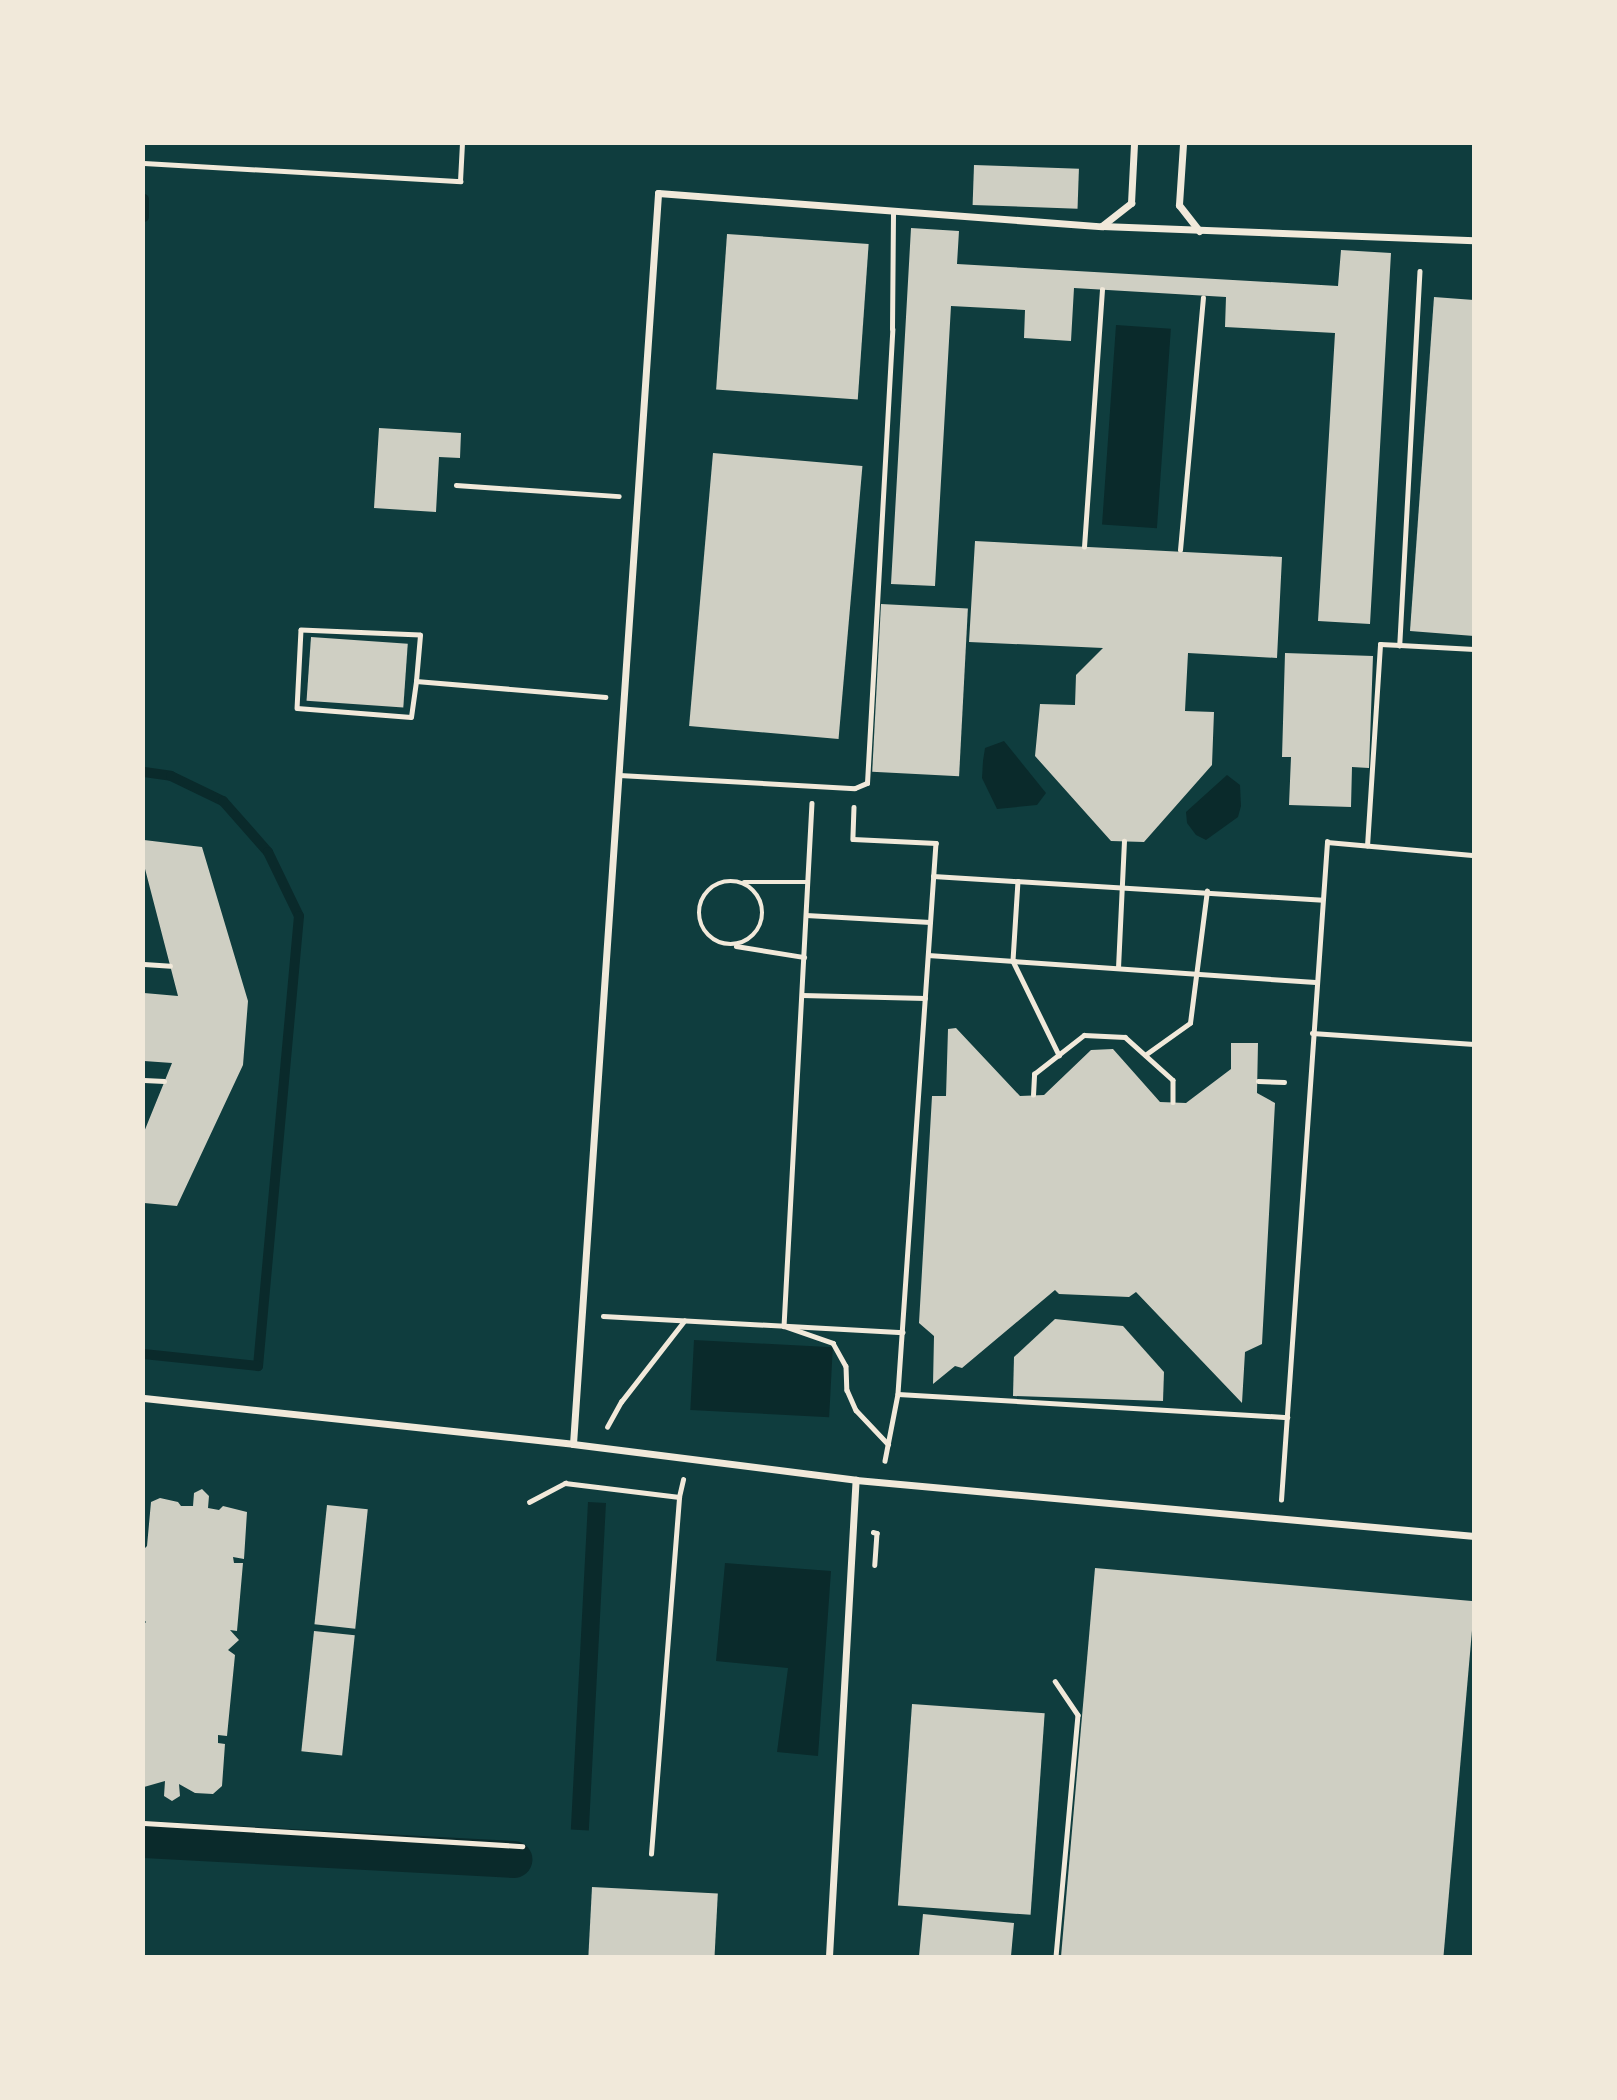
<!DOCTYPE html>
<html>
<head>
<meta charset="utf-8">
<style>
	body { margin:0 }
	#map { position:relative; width:1617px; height:2100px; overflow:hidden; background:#0f3d3e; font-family:"Noto Sans",sans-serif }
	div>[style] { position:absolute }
	.water>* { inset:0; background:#0a2a2b; transform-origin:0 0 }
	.stream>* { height:10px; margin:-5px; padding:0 5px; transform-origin:5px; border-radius:5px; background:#0a2a2b }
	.canal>* { height:37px; margin:-18.5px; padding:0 18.5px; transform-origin:18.5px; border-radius:18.5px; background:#0a2a2b }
	.building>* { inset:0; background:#cfcfc3; transform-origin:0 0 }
	.path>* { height:4.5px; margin:-2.25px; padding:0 2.25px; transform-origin:2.25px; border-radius:2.25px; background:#f1e9da }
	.path>.ring { margin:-2.25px; padding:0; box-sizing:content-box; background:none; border:4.5px solid #f1e9da; border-radius:50% }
	.service>* { height:5px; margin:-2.5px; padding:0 2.5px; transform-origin:2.5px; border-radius:2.5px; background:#f1e9da }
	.minor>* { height:7px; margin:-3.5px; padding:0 3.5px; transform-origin:3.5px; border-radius:3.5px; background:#f1e9da }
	span { translate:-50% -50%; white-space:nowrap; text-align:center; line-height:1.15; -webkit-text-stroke:5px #f1e9da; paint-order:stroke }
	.frame { position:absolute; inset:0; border:145px solid #f1e9da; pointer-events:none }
</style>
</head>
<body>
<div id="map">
	<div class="water">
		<i style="left:1116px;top:325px;width:55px;height:200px;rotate:4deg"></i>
		<i style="clip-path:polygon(1004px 741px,1046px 793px,1037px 805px,997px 809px,982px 778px,983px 761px,985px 748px)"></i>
		<i style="clip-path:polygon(1227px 775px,1240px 785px,1241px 806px,1238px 817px,1206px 840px,1196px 835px,1187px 823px,1186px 812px)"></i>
		<i style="left:694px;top:1340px;width:139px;height:70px;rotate:3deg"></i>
		<i style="left:588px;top:1502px;width:18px;height:328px;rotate:3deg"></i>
		<i style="clip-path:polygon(725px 1563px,831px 1571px,818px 1756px,777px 1752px,788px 1668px,716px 1661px)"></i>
	</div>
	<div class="stream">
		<i style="left:144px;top:217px;width:18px;rotate:-90deg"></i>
		<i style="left:144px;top:772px;width:27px;rotate:8deg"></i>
		<i style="left:171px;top:776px;width:58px;rotate:25.7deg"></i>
		<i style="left:223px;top:801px;width:68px;rotate:48.6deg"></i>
		<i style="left:268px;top:852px;width:71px;rotate:64.2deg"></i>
		<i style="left:299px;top:916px;width:452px;rotate:95.2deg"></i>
		<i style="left:258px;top:1366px;width:115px;rotate:-174deg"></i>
	</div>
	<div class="canal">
		<i style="left:144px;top:1839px;width:370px;rotate:3.1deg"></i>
	</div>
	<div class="building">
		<i style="left:974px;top:165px;width:105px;height:40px;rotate:2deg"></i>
		<i style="clip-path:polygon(911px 228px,959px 231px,957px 264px,1338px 286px,1341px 250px,1391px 253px,1370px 624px,1318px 621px,1335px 333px,1225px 327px,1226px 297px,1074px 288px,1071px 341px,1024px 338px,1025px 310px,951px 306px,935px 586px,891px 584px)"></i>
		<i style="left:727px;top:234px;width:142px;height:156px;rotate:4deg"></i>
		<i style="clip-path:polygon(1434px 297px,1474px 300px,1474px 636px,1410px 631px)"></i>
		<i style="clip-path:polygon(379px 428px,461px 433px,460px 458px,439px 457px,436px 512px,374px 508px)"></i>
		<i style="left:713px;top:453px;width:150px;height:274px;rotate:5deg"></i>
		<i style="clip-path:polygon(975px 541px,1282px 557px,1277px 658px,1188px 653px,1185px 711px,1214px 712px,1212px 765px,1144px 842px,1111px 841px,1035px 756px,1040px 704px,1075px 705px,1076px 675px,1103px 648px,969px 642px)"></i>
		<i style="left:881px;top:604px;width:87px;height:168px;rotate:3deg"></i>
		<i style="left:311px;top:637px;width:97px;height:64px;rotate:4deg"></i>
		<i style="clip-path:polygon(1285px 653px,1373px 656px,1369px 768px,1352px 767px,1351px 807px,1289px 805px,1291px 757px,1282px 757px)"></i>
		<i style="clip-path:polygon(144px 840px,202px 847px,248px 1001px,243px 1065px,177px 1206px,144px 1203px,144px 1132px,172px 1063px,144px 1061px,144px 993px,178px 996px,144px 865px)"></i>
		<i style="clip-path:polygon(956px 1028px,1020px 1096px,1044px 1095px,1091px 1050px,1113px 1049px,1160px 1102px,1186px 1103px,1231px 1069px,1231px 1043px,1258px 1043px,1257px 1093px,1275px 1103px,1262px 1344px,1245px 1352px,1242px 1403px,1136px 1292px,1129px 1297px,1059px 1294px,1055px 1290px,962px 1368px,955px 1366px,933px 1384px,934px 1336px,919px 1323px,932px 1096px,946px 1096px,948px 1029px)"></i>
		<i style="clip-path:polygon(1055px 1319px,1123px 1326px,1164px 1372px,1163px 1401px,1013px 1396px,1014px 1357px)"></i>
		<i style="clip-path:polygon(202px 1489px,209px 1496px,208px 1508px,219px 1510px,223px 1506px,247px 1512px,244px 1559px,233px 1557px,234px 1563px,243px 1563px,237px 1631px,230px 1630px,239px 1640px,228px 1650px,235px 1655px,227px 1736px,218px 1735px,218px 1743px,225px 1744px,222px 1786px,213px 1794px,195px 1793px,179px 1784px,180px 1796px,172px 1801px,164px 1796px,165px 1781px,144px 1787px,144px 1624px,146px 1622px,144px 1620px,144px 1549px,147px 1546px,151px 1502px,160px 1498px,178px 1502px,181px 1506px,193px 1506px,194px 1493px)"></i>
		<i style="left:327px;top:1505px;width:41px;height:120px;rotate:6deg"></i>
		<i style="left:1095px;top:1568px;width:381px;height:390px;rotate:5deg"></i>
		<i style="left:314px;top:1631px;width:41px;height:121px;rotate:6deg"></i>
		<i style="left:912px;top:1704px;width:133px;height:202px;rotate:4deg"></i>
		<i style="left:592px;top:1887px;width:126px;height:69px;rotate:3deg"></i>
		<i style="clip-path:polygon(923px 1914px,1014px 1923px,1011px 1956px,919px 1956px)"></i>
	</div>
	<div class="path">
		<i style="left:144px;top:163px;width:317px;rotate:3.3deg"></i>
		<i style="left:460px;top:181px;width:37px;rotate:-87deg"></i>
		<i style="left:1420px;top:271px;width:375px;rotate:93.1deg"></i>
		<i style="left:1400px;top:645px;width:74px;rotate:3.1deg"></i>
		<i style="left:456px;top:485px;width:163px;rotate:3.9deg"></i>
		<i style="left:1084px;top:547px;width:258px;rotate:-86deg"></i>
		<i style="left:1180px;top:550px;width:253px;rotate:-84.8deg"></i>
		<i style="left:416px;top:681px;width:46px;rotate:-85deg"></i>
		<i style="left:420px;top:635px;width:119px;rotate:-177.6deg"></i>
		<i style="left:301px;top:630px;width:78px;rotate:92.9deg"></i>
		<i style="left:297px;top:708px;width:114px;rotate:4.5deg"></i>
		<i style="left:411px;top:717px;width:36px;rotate:-82deg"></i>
		<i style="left:416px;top:681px;width:190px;rotate:4.8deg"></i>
		<i style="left:812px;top:803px;width:524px;rotate:93.06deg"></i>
		<i style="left:784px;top:1326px;width:52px;rotate:19.1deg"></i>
		<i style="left:833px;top:1343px;width:26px;rotate:61deg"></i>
		<i style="left:846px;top:1366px;width:24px;rotate:88deg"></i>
		<i style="left:847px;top:1390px;width:22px;rotate:66deg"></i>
		<i style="left:856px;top:1410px;width:47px;rotate:46.7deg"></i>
		<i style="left:854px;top:807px;width:32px;rotate:92deg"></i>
		<i style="left:853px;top:839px;width:83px;rotate:2.8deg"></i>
		<i style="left:936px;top:843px;width:552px;rotate:93.95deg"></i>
		<i style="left:898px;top:1394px;width:68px;rotate:101deg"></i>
		<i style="left:1367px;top:846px;width:202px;rotate:-86.3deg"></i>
		<i style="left:1380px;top:644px;width:20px;rotate:3deg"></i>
		<i style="left:933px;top:876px;width:390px;rotate:3.5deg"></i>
		<i style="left:1018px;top:881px;width:80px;rotate:93.6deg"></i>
		<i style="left:1013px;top:961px;width:105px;rotate:63.9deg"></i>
		<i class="ring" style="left:699px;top:881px;width:59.5px;height:59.5px"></i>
		<i style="left:744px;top:882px;width:64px"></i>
		<i style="left:806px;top:915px;width:124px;rotate:3.2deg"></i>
		<i style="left:736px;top:946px;width:69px;rotate:9.2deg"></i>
		<i style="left:928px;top:955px;width:388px;rotate:4deg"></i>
		<i style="left:144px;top:964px;width:26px;rotate:4deg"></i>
		<i style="left:1118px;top:968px;width:127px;rotate:-87.3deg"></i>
		<i style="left:802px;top:995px;width:123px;rotate:1.4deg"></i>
		<i style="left:1312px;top:1033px;width:162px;rotate:3.9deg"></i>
		<i style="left:1145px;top:1055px;width:55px;rotate:-35.4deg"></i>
		<i style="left:1190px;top:1023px;width:133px;rotate:-82.7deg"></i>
		<i style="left:144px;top:1080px;width:20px;rotate:3deg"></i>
		<i style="left:1258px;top:1081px;width:26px;rotate:2deg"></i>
		<i style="left:1033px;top:1095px;width:21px;rotate:-87deg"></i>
		<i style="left:1034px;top:1074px;width:63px;rotate:-38deg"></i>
		<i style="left:1084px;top:1035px;width:41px;rotate:2.8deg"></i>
		<i style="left:1125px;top:1037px;width:64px;rotate:41.9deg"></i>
		<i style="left:1173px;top:1080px;width:22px;rotate:90deg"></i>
		<i style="left:603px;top:1316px;width:300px;rotate:3.1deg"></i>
		<i style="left:898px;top:1394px;width:390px;rotate:3.4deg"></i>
		<i style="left:607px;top:1427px;width:29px;rotate:-61deg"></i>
		<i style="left:621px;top:1402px;width:103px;rotate:-52.1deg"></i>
		<i style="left:1281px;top:1500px;width:660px;rotate:-86deg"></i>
		<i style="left:1327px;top:842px;width:148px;rotate:5.1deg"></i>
		<i style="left:529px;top:1502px;width:41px;rotate:-27.8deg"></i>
		<i style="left:565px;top:1483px;width:115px;rotate:7deg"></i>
		<i style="left:679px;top:1497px;width:18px;rotate:-77deg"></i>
		<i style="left:873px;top:1532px;width:4px;rotate:14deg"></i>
		<i style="left:877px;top:1533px;width:32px;rotate:94deg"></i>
		<i style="left:1055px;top:1681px;width:41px;rotate:55.9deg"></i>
		<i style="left:1078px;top:1715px;width:242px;rotate:95.2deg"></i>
		<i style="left:144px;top:1823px;width:379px;rotate:3.5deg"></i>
		<i style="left:651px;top:1854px;width:358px;rotate:-85.5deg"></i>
	</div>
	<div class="service">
		<i style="left:619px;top:775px;width:236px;rotate:3.2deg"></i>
		<i style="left:855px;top:788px;width:13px;rotate:-23deg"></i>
		<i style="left:867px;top:783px;width:455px;rotate:-86.8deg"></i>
		<i style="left:892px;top:329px;width:119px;rotate:-89.5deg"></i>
	</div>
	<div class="minor">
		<i style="left:1183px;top:144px;width:61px;rotate:93.8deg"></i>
		<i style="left:1179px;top:205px;width:33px;rotate:52deg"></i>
		<i style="left:1103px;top:225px;width:36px;rotate:-38deg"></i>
		<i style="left:1131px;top:203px;width:59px;rotate:-87.1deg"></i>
		<i style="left:144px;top:1398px;width:431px;rotate:6.1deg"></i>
		<i style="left:573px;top:1444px;width:285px;rotate:7.2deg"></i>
		<i style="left:856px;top:1480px;width:621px;rotate:5.18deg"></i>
		<i style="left:573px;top:1444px;width:1254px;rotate:-86.11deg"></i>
		<i style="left:658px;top:193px;width:445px;rotate:4.3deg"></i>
		<i style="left:1102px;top:226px;width:372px;rotate:2.2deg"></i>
		<i style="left:829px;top:1956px;width:477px;rotate:-86.8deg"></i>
	</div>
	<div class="frame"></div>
</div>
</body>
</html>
